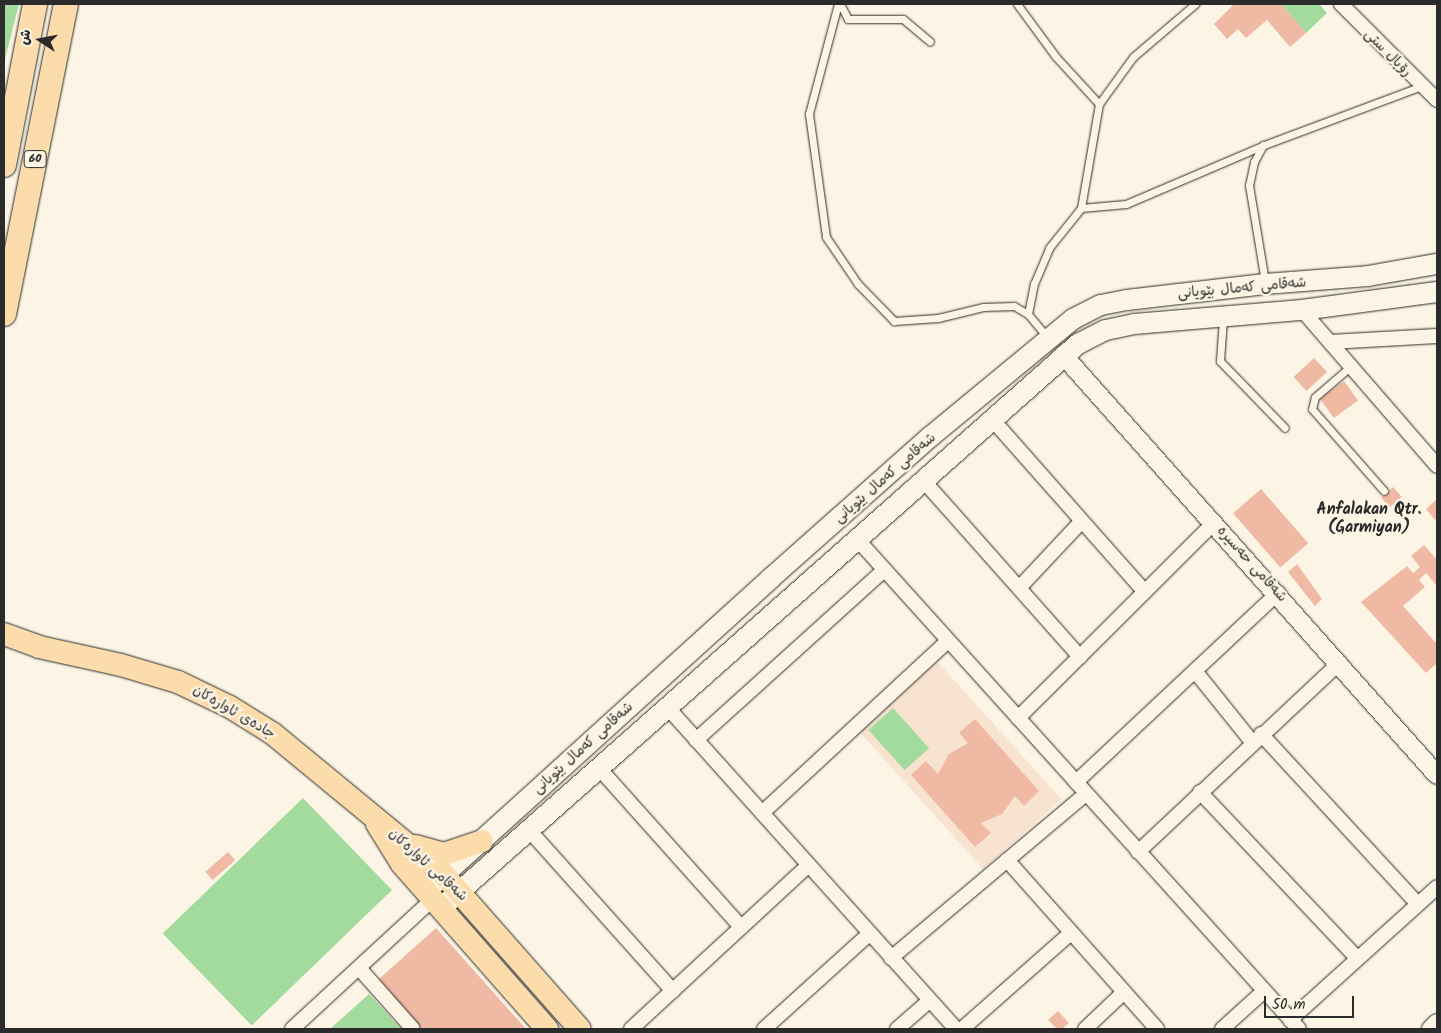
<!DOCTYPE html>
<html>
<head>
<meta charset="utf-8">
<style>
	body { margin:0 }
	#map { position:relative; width:1441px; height:1033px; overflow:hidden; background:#fcf5e5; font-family:Kalam,"Playpen Sans Arabic",sans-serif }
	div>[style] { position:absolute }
	.built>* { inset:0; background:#f8e3d1; transform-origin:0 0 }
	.green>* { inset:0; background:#a3da9e; transform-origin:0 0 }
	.building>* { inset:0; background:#efb9a3; transform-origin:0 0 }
	.roads { filter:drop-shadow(0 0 1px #2b2b2b) drop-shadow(0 0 1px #2b2b2b) }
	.service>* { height:7px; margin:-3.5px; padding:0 3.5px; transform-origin:3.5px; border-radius:3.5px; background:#fcf5e5 }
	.minor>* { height:14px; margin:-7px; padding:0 7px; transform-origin:7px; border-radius:7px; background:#fcf5e5 }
	.tertiary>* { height:18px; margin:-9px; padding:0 9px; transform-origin:9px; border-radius:9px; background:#fcf5e5 }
	.secondary>* { height:20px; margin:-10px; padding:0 10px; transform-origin:10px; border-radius:10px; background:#fcf5e5 }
	.primary>* { height:22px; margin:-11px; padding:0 11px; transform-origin:11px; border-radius:11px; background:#fddcac }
	.trunk>* { height:24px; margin:-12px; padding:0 12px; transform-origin:12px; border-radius:12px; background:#fddcac }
	span { translate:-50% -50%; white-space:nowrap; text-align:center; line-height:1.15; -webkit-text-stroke:4.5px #fcf5e5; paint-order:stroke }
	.shield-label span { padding:1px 4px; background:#fcf5e5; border:1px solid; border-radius:4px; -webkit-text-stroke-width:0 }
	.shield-label { font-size:12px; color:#2b2b2b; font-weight:700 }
	.street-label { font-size:14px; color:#2b2b2b }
	.quarter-label { font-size:16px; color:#2b2b2b; font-weight:700 }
	.frame { position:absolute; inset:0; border:5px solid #2b2b2b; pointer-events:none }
	.north { position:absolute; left:15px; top:15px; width:50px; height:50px; -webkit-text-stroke:4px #fcf5e5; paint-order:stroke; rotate:281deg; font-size:14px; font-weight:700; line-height:20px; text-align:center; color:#2b2b2b }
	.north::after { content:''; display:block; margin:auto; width:18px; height:22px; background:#2b2b2b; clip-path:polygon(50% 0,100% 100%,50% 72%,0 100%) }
	.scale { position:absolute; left:1264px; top:996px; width:90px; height:22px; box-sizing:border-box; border:2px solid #2b2b2b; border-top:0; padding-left:6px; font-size:15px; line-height:18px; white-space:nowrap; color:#2b2b2b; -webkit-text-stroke:4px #fcf5e5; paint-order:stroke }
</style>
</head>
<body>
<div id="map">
	<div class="built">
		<i style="left:937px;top:661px;width:186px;height:105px;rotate:48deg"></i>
	</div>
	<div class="green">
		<i style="clip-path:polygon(4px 4px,19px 4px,4px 63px)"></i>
		<i style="clip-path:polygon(1281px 4px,1319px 4px,1327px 13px,1306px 33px)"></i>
		<i style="left:893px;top:708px;width:54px;height:33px;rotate:48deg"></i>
		<i style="left:303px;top:798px;width:128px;height:195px;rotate:46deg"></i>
		<i style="clip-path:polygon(369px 994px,401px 1029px,330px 1029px)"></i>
	</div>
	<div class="building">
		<i style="clip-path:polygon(1234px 4px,1281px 4px,1306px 33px,1290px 47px,1267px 20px,1246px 38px,1238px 29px,1227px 39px,1214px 24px)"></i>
		<i style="left:1314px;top:358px;width:19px;height:28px;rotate:47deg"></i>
		<i style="left:1344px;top:381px;width:24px;height:30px;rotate:54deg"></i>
		<i style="left:1393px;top:487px;width:13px;height:16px;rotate:48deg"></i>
		<i style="left:1261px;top:489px;width:72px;height:37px;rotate:49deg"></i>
		<i style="clip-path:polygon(1437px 499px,1437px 518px,1435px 520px,1426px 509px)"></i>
		<i style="clip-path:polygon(1424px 545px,1437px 560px,1437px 586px,1426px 573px,1419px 580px,1425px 587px,1403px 606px,1435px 642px,1437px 640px,1437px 663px,1426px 673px,1361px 602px,1407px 566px,1413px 573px,1420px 567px,1411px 556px)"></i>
		<i style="clip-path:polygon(1297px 564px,1322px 599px,1315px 606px,1288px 572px)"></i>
		<i style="clip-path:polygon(975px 719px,1039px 791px,1024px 806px,1015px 796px,1002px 814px,981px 823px,991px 833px,975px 847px,911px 775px,926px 761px,938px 774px,949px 754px,968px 743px,959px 733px)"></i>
		<i style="left:228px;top:852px;width:11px;height:30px;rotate:49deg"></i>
		<i style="clip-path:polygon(436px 928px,469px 965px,526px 1029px,422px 1029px,379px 979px)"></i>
		<i style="clip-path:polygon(1058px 1011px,1069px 1023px,1062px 1029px,1057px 1029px,1048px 1020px)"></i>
	</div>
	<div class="roads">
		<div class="service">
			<i style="left:838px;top:4px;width:114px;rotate:104.8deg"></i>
			<i style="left:809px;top:114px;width:124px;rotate:82.1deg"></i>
			<i style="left:826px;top:237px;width:57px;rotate:55.8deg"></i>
			<i style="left:858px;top:284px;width:52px;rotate:45.8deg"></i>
			<i style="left:894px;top:321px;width:44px;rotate:-3.9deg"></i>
			<i style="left:938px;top:318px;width:46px;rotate:-13.7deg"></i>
			<i style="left:983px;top:307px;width:31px;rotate:-2deg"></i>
			<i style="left:1014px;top:306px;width:16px;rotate:30deg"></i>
			<i style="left:840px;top:4px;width:17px;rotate:62deg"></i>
			<i style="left:848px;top:19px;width:55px"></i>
			<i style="left:903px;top:19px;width:35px;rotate:40deg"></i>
			<i style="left:1017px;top:4px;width:66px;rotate:53.7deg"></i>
			<i style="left:1056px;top:57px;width:64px;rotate:47.5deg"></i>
			<i style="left:1263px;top:145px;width:19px;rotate:118deg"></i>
			<i style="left:1254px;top:162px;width:24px;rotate:102deg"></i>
			<i style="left:1249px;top:185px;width:98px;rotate:80.6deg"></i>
			<i style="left:1081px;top:208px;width:45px;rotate:-5.1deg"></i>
			<i style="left:1126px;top:204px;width:150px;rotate:-23.1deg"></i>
			<i style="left:1264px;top:145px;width:169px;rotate:-20.5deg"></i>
			<i style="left:1223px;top:319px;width:42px;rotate:94.1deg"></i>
			<i style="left:1220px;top:361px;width:93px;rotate:45.9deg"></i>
			<i style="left:1048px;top:338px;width:31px;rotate:-130deg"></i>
			<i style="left:1028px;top:314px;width:31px;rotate:-79deg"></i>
			<i style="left:1034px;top:284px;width:39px;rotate:-67deg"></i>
			<i style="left:1049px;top:248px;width:51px;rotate:-51.3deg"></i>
			<i style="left:1081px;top:208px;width:106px;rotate:-80.2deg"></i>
			<i style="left:1099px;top:104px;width:58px;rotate:-54.1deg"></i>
			<i style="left:1133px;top:57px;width:82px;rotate:-40.5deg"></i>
			<i style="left:1351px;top:366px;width:48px;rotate:139.3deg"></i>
			<i style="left:1315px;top:397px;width:12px;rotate:104deg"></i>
			<i style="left:1312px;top:409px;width:109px;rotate:48.7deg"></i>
		</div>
		<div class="minor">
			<i style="left:1341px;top:4px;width:136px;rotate:45deg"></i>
			<i style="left:1302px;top:310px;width:206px;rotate:49.1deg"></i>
			<i style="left:1330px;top:342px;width:107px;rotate:-3.2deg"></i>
			<i style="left:991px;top:418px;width:232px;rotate:48.5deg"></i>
			<i style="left:922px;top:479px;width:238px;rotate:48.4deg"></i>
			<i style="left:856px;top:538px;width:661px;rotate:47.94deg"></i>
			<i style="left:1019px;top:588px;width:91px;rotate:-46.8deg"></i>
			<i style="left:1195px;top:671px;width:91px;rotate:51.2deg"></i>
			<i style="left:668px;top:708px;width:431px;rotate:48.1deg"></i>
			<i style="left:1018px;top:718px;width:276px;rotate:-44.9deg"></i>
			<i style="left:1261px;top:734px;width:231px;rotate:47.3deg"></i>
			<i style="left:696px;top:740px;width:253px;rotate:-42.1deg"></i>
			<i style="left:598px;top:767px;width:215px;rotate:48.2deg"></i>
			<i style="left:1076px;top:782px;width:277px;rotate:-43.1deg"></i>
			<i style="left:1200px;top:792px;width:228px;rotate:46.6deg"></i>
			<i style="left:762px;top:813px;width:253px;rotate:-42.8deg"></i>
			<i style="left:529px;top:830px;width:216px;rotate:48.2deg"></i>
			<i style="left:1138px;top:852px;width:277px;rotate:-43.2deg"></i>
			<i style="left:1007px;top:860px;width:226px;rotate:48.4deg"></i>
			<i style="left:891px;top:958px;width:255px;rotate:-40.1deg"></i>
			<i style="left:359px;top:968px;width:81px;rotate:48.5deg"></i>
			<i style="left:1290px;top:1020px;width:198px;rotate:-42.1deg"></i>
			<i style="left:292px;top:1029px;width:192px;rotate:-42.7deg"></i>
			<i style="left:631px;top:1029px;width:242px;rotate:-42.7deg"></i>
			<i style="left:764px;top:1029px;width:142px;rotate:-42.1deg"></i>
			<i style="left:897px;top:1029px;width:43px;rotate:-41.2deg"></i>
			<i style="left:962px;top:1029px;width:145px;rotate:-41.4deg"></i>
			<i style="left:1085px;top:1029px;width:54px;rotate:-43.5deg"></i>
			<i style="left:1222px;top:1029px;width:57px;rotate:-42.1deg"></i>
		</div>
		<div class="tertiary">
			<i style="left:1063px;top:355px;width:562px;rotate:48.32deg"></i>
			<i style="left:1431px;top:1029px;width:8px;rotate:-45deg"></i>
		</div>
		<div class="secondary">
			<i style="left:426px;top:891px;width:466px;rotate:-42.2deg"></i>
			<i style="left:771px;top:578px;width:213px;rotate:-41.6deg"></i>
			<i style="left:930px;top:437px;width:185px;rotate:-39.5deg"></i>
			<i style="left:1073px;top:319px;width:31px;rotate:-27deg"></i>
			<i style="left:1101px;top:305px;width:26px;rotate:-11deg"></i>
			<i style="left:1127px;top:300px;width:139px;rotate:-6.6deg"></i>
			<i style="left:1265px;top:284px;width:103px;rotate:-4.4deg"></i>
			<i style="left:1368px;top:276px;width:70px;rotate:-9.9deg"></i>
			<i style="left:441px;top:908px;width:851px;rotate:-41.52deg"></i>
			<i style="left:1078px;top:344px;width:31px;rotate:-27deg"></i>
			<i style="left:1106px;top:330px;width:29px;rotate:-12deg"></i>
			<i style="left:1134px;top:324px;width:169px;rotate:-4.8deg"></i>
			<i style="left:1302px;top:310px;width:136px;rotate:-7.6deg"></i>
		</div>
		<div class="primary">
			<i style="left:4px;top:634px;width:37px;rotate:20deg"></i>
			<i style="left:39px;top:647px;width:84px;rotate:12.4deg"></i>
			<i style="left:121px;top:665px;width:59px;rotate:16.6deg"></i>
			<i style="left:178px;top:682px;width:58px;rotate:25.7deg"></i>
			<i style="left:230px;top:707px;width:49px;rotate:31.8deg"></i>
			<i style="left:272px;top:733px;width:223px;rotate:39.5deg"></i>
			<i style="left:444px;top:875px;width:205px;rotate:48.6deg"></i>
			<i style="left:377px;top:824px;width:47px;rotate:58deg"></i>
			<i style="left:402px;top:864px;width:220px;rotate:48.7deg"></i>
			<i style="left:415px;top:846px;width:30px;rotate:15deg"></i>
			<i style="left:444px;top:854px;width:40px;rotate:-18.9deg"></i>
		</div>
		<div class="trunk">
			<i style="left:4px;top:165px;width:164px;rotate:-79.1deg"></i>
			<i style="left:4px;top:314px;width:316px;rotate:-78.7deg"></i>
		</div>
	</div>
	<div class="shield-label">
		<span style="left:35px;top:159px">60</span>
	</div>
	<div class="street-label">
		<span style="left:1388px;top:53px;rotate:45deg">رۆیال ستی</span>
		<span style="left:1242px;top:288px;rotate:-5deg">شەقامی کەمال بێویانی</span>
		<span style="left:885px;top:478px;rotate:-41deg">شەقامی کەمال بێویانی</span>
		<span style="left:1252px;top:564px;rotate:48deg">شەقامی حەسیرە</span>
		<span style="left:234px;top:712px;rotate:30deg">جادەی ئاوارەکان</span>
		<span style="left:583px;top:748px;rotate:-42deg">شەقامی کەمال بێویانی</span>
		<span style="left:428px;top:865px;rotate:42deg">شەقامی ئاوارەکان</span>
	</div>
	<div class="quarter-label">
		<span style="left:1369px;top:519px">Anfalakan Qtr.<br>(Garmiyan)</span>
	</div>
	<div class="frame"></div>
	<div class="north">ش</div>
	<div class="scale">50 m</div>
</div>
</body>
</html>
